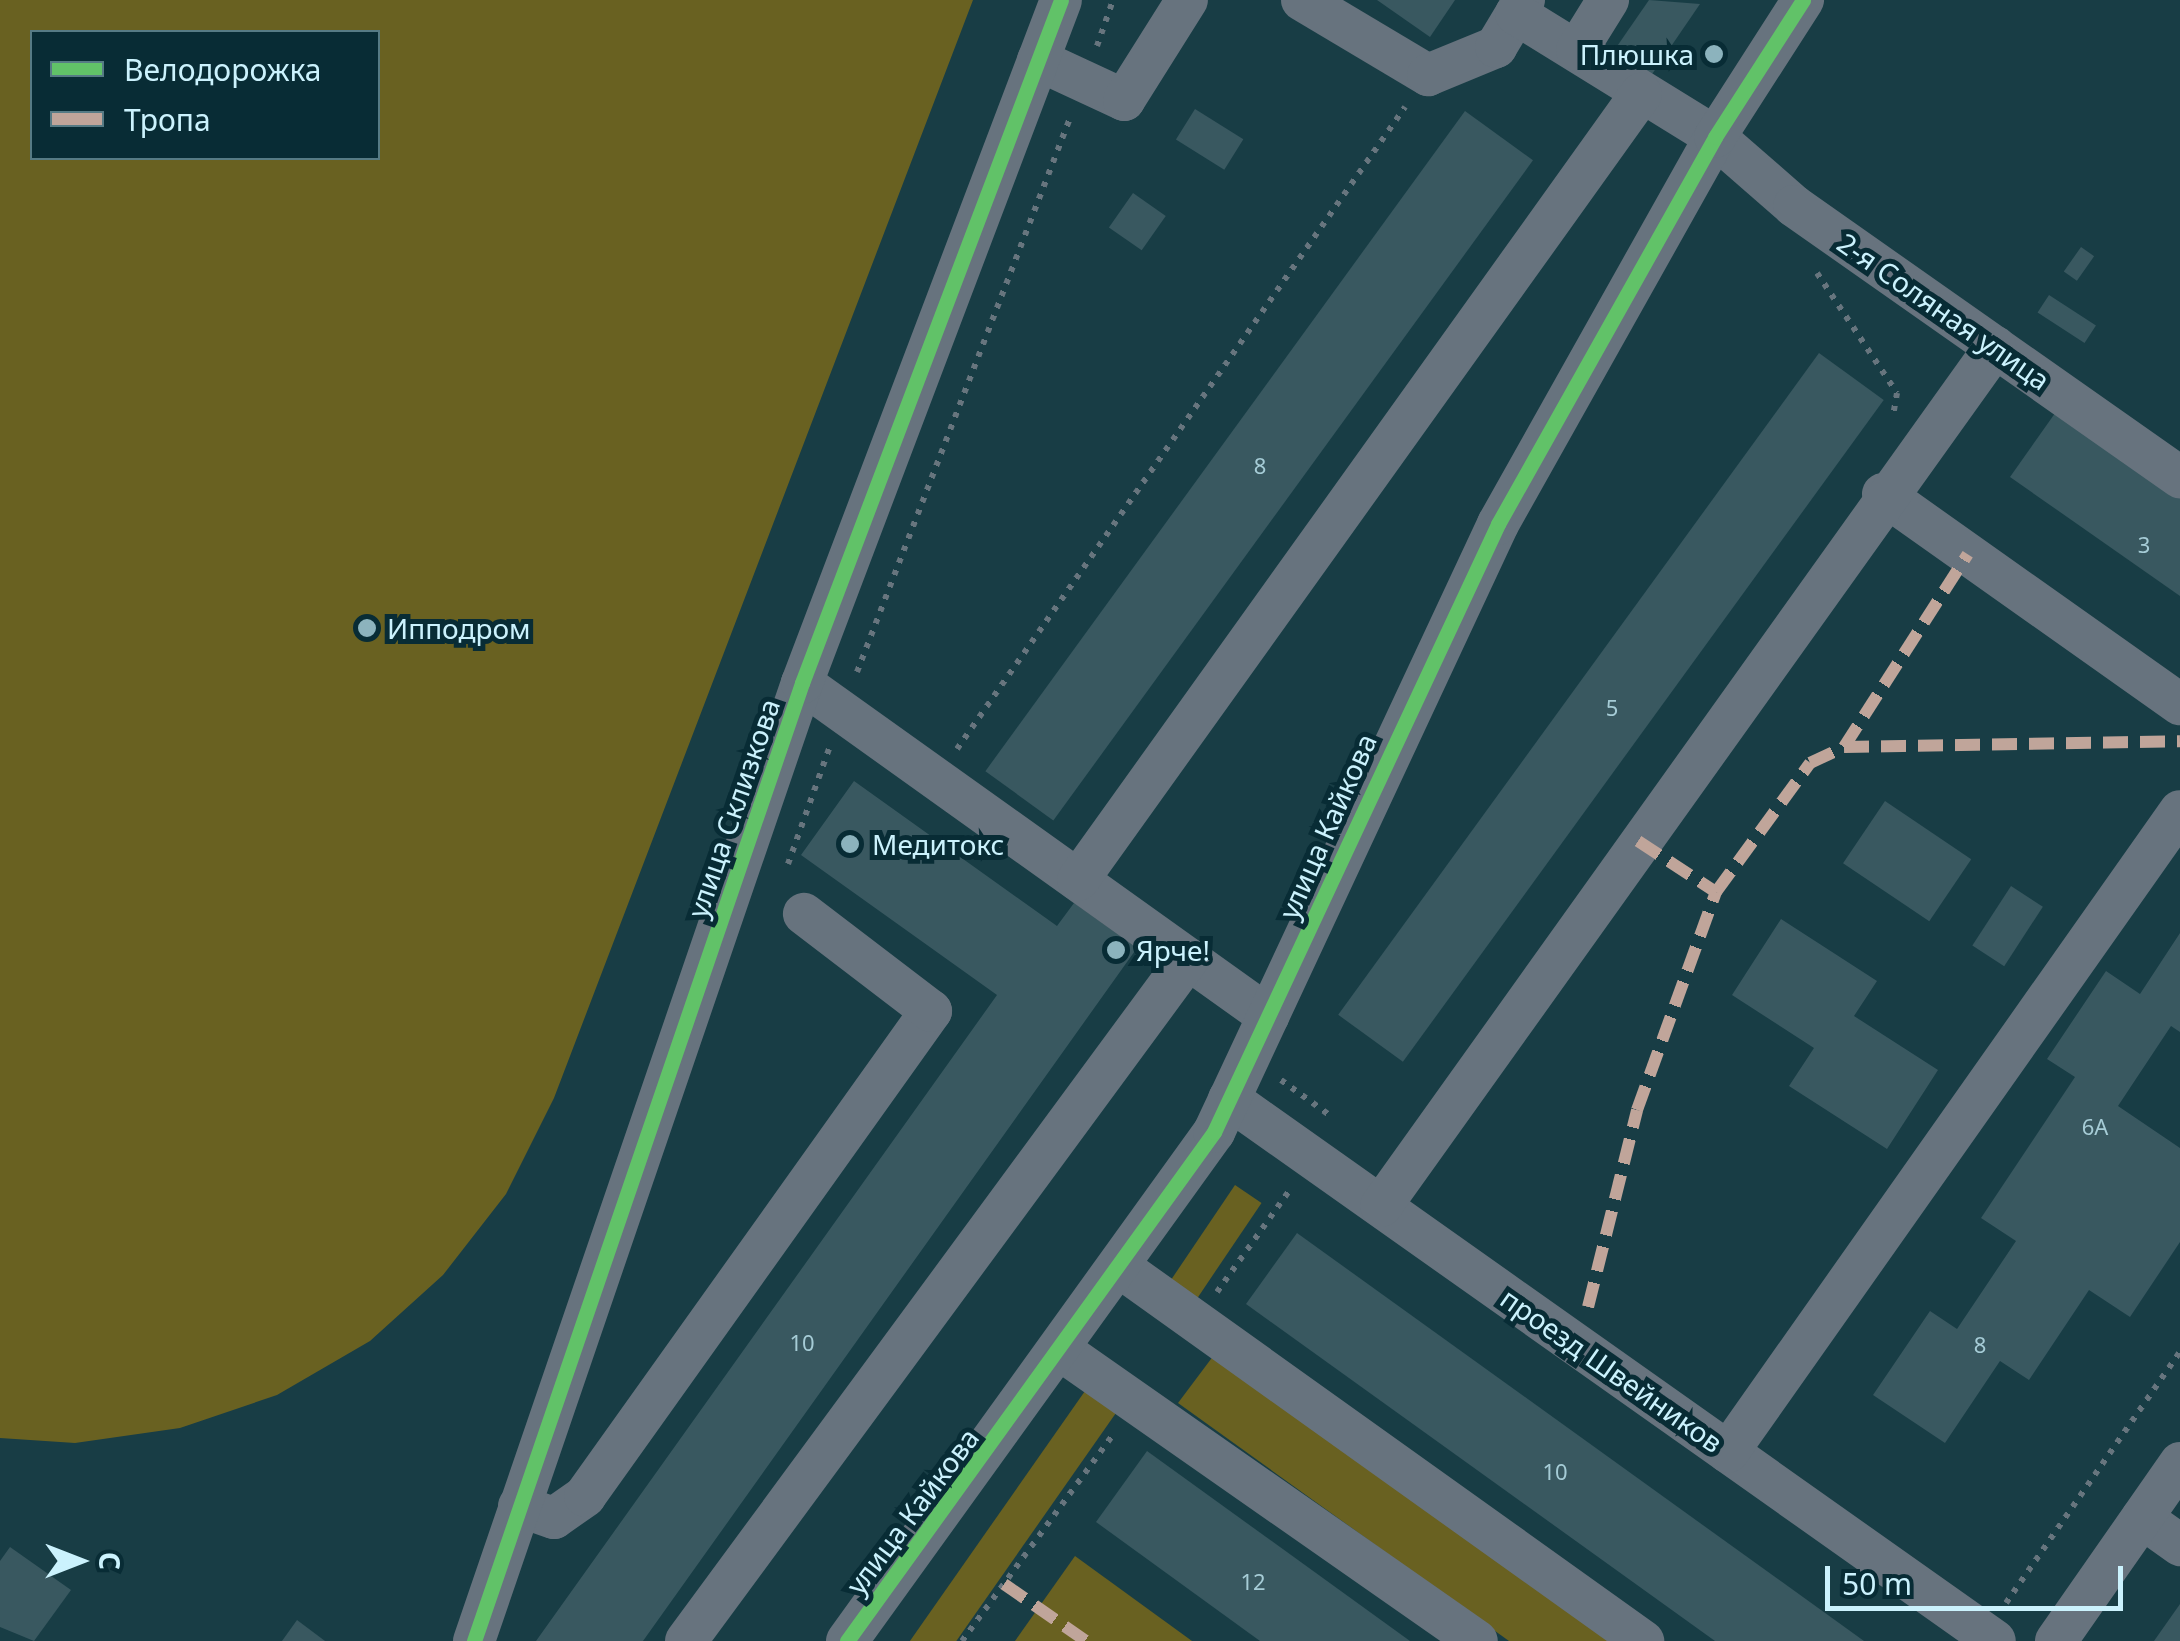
<!DOCTYPE html>
<html>
<head>
<meta charset="utf-8">
<style>
	body { margin:0 }
	#map { position:relative; width:2180px; height:1641px; overflow:hidden; background:#183d45; font-family:"Noto Sans",sans-serif }
	div>[style] { position:absolute }
	.green>* { inset:0; background:#696121; transform-origin:0 0 }
	.building>* { inset:0; background:#395860; transform-origin:0 0 }
	.path>* { height:6px; margin-top:-3px; transform-origin:0; background:repeating-linear-gradient(90deg,#67757e 0 5px,transparent 0 13px) }
	.minor>* { height:42px; margin:-21px; padding:0 21px; transform-origin:21px; border-radius:21px; background:#67737e }
	.quiet>* { height:12px; margin-top:-6px; transform-origin:0; background:repeating-linear-gradient(90deg,#c0a59a 0 25px,transparent 0 37px) }
	.cycleway>* { height:15px; margin:-7.5px; padding:0 7.5px; transform-origin:7.5px; border-radius:7.5px; background:#61c268 }
	.dots>* { width:28px; height:28px; translate:-50% -50%; box-sizing:border-box; border:5px solid #082c35; border-radius:50% }
	span { translate:-50% -50%; white-space:nowrap; text-align:center; line-height:1.15; -webkit-text-stroke:10px #082c35; paint-order:stroke }
	.number-label { font-size:22px; color:#a6ccd6 }
	.number-label span { -webkit-text-stroke-width:0 }
	.poi-label { font-size:28px; color:#cbf2fd }
	.right { translate:-100% -50%; text-align:right }
	.left { translate:0 -50%; text-align:left }
	.street-label { font-size:28px; color:#cbf2fd }
	.legend { position:absolute; left:30px; top:30px; width:350px; height:130px; box-sizing:border-box; background:#082c35; border:2px solid #567b85; margin:0; padding:12px 18px; list-style:none; font-size:30px; color:#cbf2fd }
	.legend li { display:flex; align-items:center; gap:20px; height:50px }
	.legend b { width:50px; border:2px solid #567b85 }
	.north { position:absolute; left:30px; top:1511px; width:100px; height:100px; -webkit-text-stroke:8px #082c35; paint-order:stroke; rotate:90deg; font-size:28px; font-weight:700; line-height:40px; text-align:center; color:#cbf2fd }
	.north::after { content:''; display:block; margin:auto; width:35px; height:45px; background:#cbf2fd; clip-path:polygon(50% 0,100% 100%,50% 72%,0 100%) }
	.scale { position:absolute; left:1825px; top:1566px; width:298px; height:45px; box-sizing:border-box; border:5px solid #cbf2fd; border-top:0; padding-left:12px; font-size:30px; line-height:35px; white-space:nowrap; color:#cbf2fd; -webkit-text-stroke:8px #082c35; paint-order:stroke }
</style>
</head>
<body>
<div id="map">
	<div class="green">
		<i style="clip-path:polygon(evenodd,0 0,973px 0,554px 1098px,506px 1194px,443px 1275px,370px 1341px,277px 1395px,180px 1428px,75px 1443px,0 1438px,0 0,32px 32px,378px 32px,378px 158px,32px 158px,32px 32px)"></i>
		<i style="left:1235px;top:1185px;width:32px;height:117px;rotate:34deg"></i>
		<i style="clip-path:polygon(1214px 1355px,1611px 1641px,1509px 1641px,1178px 1403px)"></i>
		<i style="left:1092px;top:1381px;width:38px;height:322px;rotate:35deg"></i>
		<i style="clip-path:polygon(1075px 1556px,1192px 1641px,1015px 1641px)"></i>
	</div>
	<div class="building">
		<i style="clip-path:polygon(1377px 0,1455px 0,1430px 37px)"></i>
		<i style="clip-path:polygon(1649px 0,1700px 4px,1648px 80px,1611px 55px)"></i>
		<i style="left:1195px;top:109px;width:57px;height:36px;rotate:32deg"></i>
		<i style="left:1465px;top:111px;width:84px;height:816px;rotate:36deg"></i>
		<i style="left:1133px;top:193px;width:40px;height:42px;rotate:35deg"></i>
		<i style="left:2081px;top:247px;width:16px;height:30px;rotate:35deg"></i>
		<i style="left:2049px;top:295px;width:56px;height:21px;rotate:33deg"></i>
		<i style="left:1819px;top:353px;width:80px;height:818px;rotate:36deg"></i>
		<i style="clip-path:polygon(2058px 409px,2180px 495px,2180px 596px,2010px 477px)"></i>
		<i style="clip-path:polygon(854px 781px,1057px 926px,1074px 903px,1137px 948px,643px 1641px,536px 1641px,997px 995px,801px 855px)"></i>
		<i style="left:1885px;top:801px;width:104px;height:75px;rotate:34deg"></i>
		<i style="left:2011px;top:886px;width:38px;height:71px;rotate:33deg"></i>
		<i style="clip-path:polygon(1781px 919px,1877px 981px,1854px 1016px,1938px 1070px,1887px 1149px,1789px 1086px,1814px 1048px,1732px 995px)"></i>
		<i style="clip-path:polygon(2180px 933px,2180px 1032px,2171px 1026px,2118px 1106px,2180px 1148px,2180px 1242px,2130px 1317px,2089px 1290px,2029px 1380px,2000px 1361px,1945px 1443px,1873px 1395px,1930px 1311px,1957px 1329px,2016px 1241px,1981px 1218px,2075px 1077px,2047px 1059px,2106px 971px,2140px 994px)"></i>
		<i style="clip-path:polygon(1297px 1233px,1864px 1641px,1715px 1641px,1246px 1304px)"></i>
		<i style="clip-path:polygon(1147px 1451px,1410px 1641px,1260px 1641px,1096px 1522px)"></i>
		<i style="clip-path:polygon(10px 1547px,71px 1590px,34px 1641px,0 1627px,0 1561px)"></i>
		<i style="clip-path:polygon(2180px 1604px,2180px 1641px,2154px 1641px)"></i>
		<i style="clip-path:polygon(297px 1620px,325px 1641px,282px 1641px)"></i>
	</div>
	<div class="path">
		<i style="left:1097px;top:46px;width:49px;rotate:-70.8deg"></i>
		<i style="left:1817px;top:273px;width:144px;rotate:56.3deg"></i>
		<i style="left:1897px;top:393px;width:23px;rotate:100deg"></i>
		<i style="left:857px;top:672px;width:594px;rotate:-68.97deg"></i>
		<i style="left:957px;top:749px;width:783px;rotate:-55.09deg"></i>
		<i style="left:788px;top:864px;width:122px;rotate:-70.4deg"></i>
		<i style="left:1281px;top:1080px;width:58px;rotate:35.9deg"></i>
		<i style="left:1217px;top:1292px;width:124px;rotate:-54.5deg"></i>
		<i style="left:2006px;top:1603px;width:305px;rotate:-55.3deg"></i>
		<i style="left:962px;top:1641px;width:255px;rotate:-53.8deg"></i>
	</div>
	<div class="minor">
		<i style="left:1302px;top:0;width:147px;rotate:30.8deg"></i>
		<i style="left:1428px;top:75px;width:74px;rotate:-22.4deg"></i>
		<i style="left:1496px;top:47px;width:39px;rotate:-59deg"></i>
		<i style="left:1524px;top:0;width:16px;rotate:120deg"></i>
		<i style="left:1516px;top:14px;width:234px;rotate:31.7deg"></i>
		<i style="left:1715px;top:137px;width:105px;rotate:41.1deg"></i>
		<i style="left:1794px;top:206px;width:472px;rotate:35.1deg"></i>
		<i style="left:1577px;top:50px;width:59px;rotate:-58.2deg"></i>
		<i style="left:1038px;top:60px;width:95px;rotate:24.9deg"></i>
		<i style="left:1124px;top:100px;width:118px;rotate:-57.8deg"></i>
		<i style="left:1883px;top:494px;width:364px;rotate:35.3deg"></i>
		<i style="left:802px;top:683px;width:573px;rotate:35.55deg"></i>
		<i style="left:1078px;top:880px;width:967px;rotate:-54.39deg"></i>
		<i style="left:1229px;top:1099px;width:938px;rotate:35.28deg"></i>
		<i style="left:1381px;top:1206px;width:1056px;rotate:-54.44deg"></i>
		<i style="left:1121px;top:1268px;width:642px;rotate:35.55deg"></i>
		<i style="left:1062px;top:1351px;width:506px;rotate:34.95deg"></i>
		<i style="left:1728px;top:1452px;width:784px;rotate:-54.81deg"></i>
		<i style="left:519px;top:1506px;width:37px;rotate:19deg"></i>
		<i style="left:554px;top:1518px;width:38px;rotate:-35deg"></i>
		<i style="left:585px;top:1496px;width:596px;rotate:-54.5deg"></i>
		<i style="left:931px;top:1011px;width:160px;rotate:-142.6deg"></i>
		<i style="left:2142px;top:1518px;width:47px;rotate:35.4deg"></i>
		<i style="left:474px;top:1641px;width:1013px;rotate:-71.1deg"></i>
		<i style="left:802px;top:683px;width:730px;rotate:-69.23deg"></i>
		<i style="left:686px;top:1641px;width:847px;rotate:-53.64deg"></i>
		<i style="left:847px;top:1641px;width:628px;rotate:-54.21deg"></i>
		<i style="left:1214px;top:1132px;width:671px;rotate:-64.96deg"></i>
		<i style="left:1498px;top:524px;width:444px;rotate:-60.7deg"></i>
		<i style="left:1715px;top:137px;width:163px;rotate:-57.3deg"></i>
		<i style="left:2056px;top:1641px;width:217px;rotate:-55.1deg"></i>
	</div>
	<div class="quiet">
		<i style="left:1844px;top:747px;width:229px;rotate:-57.3deg"></i>
		<i style="left:1638px;top:841px;width:93px;rotate:33.2deg"></i>
		<i style="left:1716px;top:892px;width:160px;rotate:-53.9deg"></i>
		<i style="left:1810px;top:763px;width:38px;rotate:-25deg"></i>
		<i style="left:1844px;top:747px;width:336px;rotate:-1deg"></i>
		<i style="left:1588px;top:1307px;width:203px;rotate:-76deg"></i>
		<i style="left:1637px;top:1110px;width:232px;rotate:-70.1deg"></i>
		<i style="left:1004px;top:1584px;width:100px;rotate:34.8deg"></i>
	</div>
	<div class="cycleway">
		<i style="left:474px;top:1641px;width:1013px;rotate:-71.1deg"></i>
		<i style="left:802px;top:683px;width:730px;rotate:-69.23deg"></i>
		<i style="left:847px;top:1641px;width:628px;rotate:-54.21deg"></i>
		<i style="left:1214px;top:1132px;width:671px;rotate:-64.96deg"></i>
		<i style="left:1498px;top:524px;width:444px;rotate:-60.7deg"></i>
		<i style="left:1715px;top:137px;width:163px;rotate:-57.3deg"></i>
	</div>
	<div class="dots">
		<i style="left:1714px;top:54px;background:#8cb3bd"></i>
		<i style="left:367px;top:628px;background:#8cb3bd"></i>
		<i style="left:850px;top:844px;background:#8cb3bd"></i>
		<i style="left:1116px;top:950px;background:#8cb3bd"></i>
	</div>
	<div class="number-label">
		<span style="left:1260px;top:466px">8</span>
		<span style="left:2144px;top:545px">3</span>
		<span style="left:1612px;top:708px">5</span>
		<span style="left:2095px;top:1127px">6А</span>
		<span style="left:802px;top:1343px">10</span>
		<span style="left:1980px;top:1345px">8</span>
		<span style="left:1555px;top:1472px">10</span>
		<span style="left:1253px;top:1582px">12</span>
	</div>
	<div class="poi-label">
		<span class="right" style="left:1694px;top:54px">Плюшка</span>
		<span class="left" style="left:387px;top:628px">Ипподром</span>
		<span class="left" style="left:872px;top:844px">Медитокс</span>
		<span class="left" style="left:1136px;top:950px">Ярче!</span>
	</div>
	<div class="street-label">
		<span style="left:1944px;top:311px;rotate:35deg">2-я Соляная улица</span>
		<span style="left:733px;top:808px;rotate:-71deg">улица Склизкова</span>
		<span style="left:1327px;top:826px;rotate:-66deg">улица Кайкова</span>
		<span style="left:1612px;top:1370px;rotate:35deg">проезд Швейников</span>
		<span style="left:912px;top:1511px;rotate:-53deg">улица Кайкова</span>
	</div>
	<ul class="legend">
	<li><b style="height:12px;background:#61c268"></b>Велодорожка</li>
	<li><b style="height:12px;background:#c0a59a"></b>Тропа</li>
	</ul>
	<div class="north">С</div>
	<div class="scale">50 m</div>
</div>
</body>
</html>
